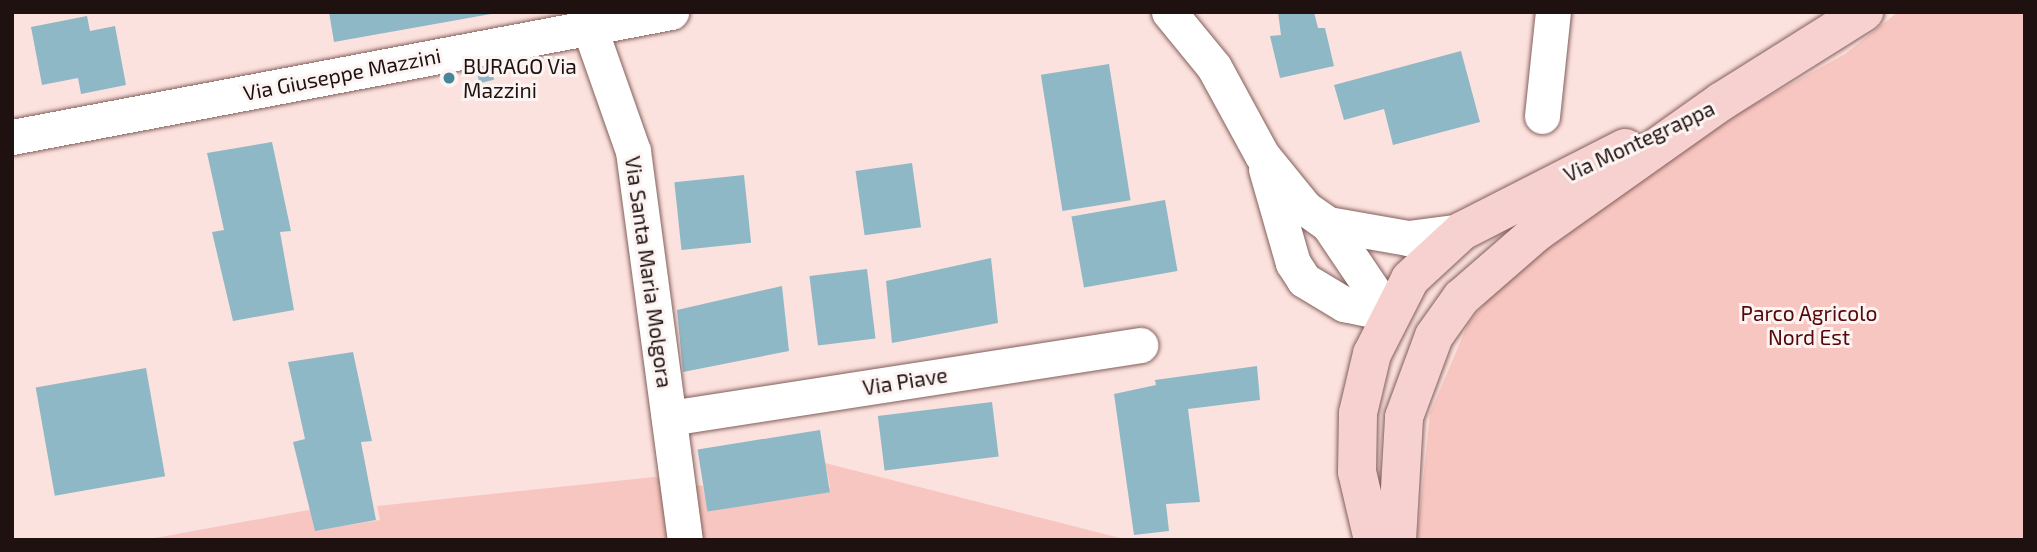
<!DOCTYPE html>
<html>
<head>
<meta charset="utf-8">
<style>
	body { margin:0 }
	#map { position:relative; width:2037px; height:552px; overflow:hidden; background:#fce2de; font-family:"Exo 2",sans-serif }
	div>[style] { position:absolute }
	.green>* { inset:0; background:#f8c6c0 }
	.building>* { inset:0; background:#8fb8c6; transform-origin:0 0 }
	.roads { filter:drop-shadow(0 0 2px #835f5b) drop-shadow(0 0 2px #835f5b) }
	.street>* { height:35px; margin:-17.5px; padding:0 17.5px; transform-origin:17.5px; border-radius:17.5px; background:#fff }
	.secondary>* { height:38px; margin:-19px; padding:0 19px; transform-origin:19px; border-radius:19px; background:#f6d1cf }
	.dots>* { width:19px; height:19px; translate:-50% -50%; box-sizing:border-box; border:4px solid #fcf4f2; border-radius:50% }
	span { translate:-50% -50%; white-space:nowrap; text-align:center; line-height:1.15; -webkit-text-stroke:6px #fcf4f2; paint-order:stroke }
	.poi-label { font-size:21px; color:#1f1110 }
	.left { translate:0 -50%; text-align:left }
	.street-label { font-size:21px; color:#1f1110 }
	.park-label { font-size:21px; color:#550608 }
	.frame { position:absolute; inset:0; border:14px solid #1f1110; pointer-events:none }
</style>
</head>
<body>
<div id="map">
	<div class="green">
		<i style="clip-path:polygon(1898px 12px,2025px 12px,2025px 540px,1417px 540px,1430px 413px,1468px 324px,1514px 266px,1747px 108px,1845px 54px)"></i>
		<i style="clip-path:polygon(825px 463px,1128px 540px,144px 540px,314px 509px,318px 530px,380px 520px,377px 506px,654px 477px,703px 486px,706px 502px,723px 502px,830px 487px)"></i>
	</div>
	<div class="building">
		<i style="clip-path:polygon(329px 12px,491px 12px,491px 14px,334px 42px)"></i>
		<i style="clip-path:polygon(1278px 12px,1314px 12px,1318px 28px,1325px 28px,1334px 66px,1280px 78px,1270px 36px,1281px 35px)"></i>
		<i style="clip-path:polygon(87px 16px,90px 31px,115px 26px,126px 85px,81px 94px,78px 78px,42px 85px,31px 27px)"></i>
		<i style="clip-path:polygon(1461px 51px,1480px 122px,1393px 145px,1384px 109px,1344px 120px,1334px 85px)"></i>
		<i style="left:1109px;top:64px;width:138px;height:69px;rotate:81deg"></i>
		<i style="left:492px;top:71px;width:9px;height:15px;rotate:77deg"></i>
		<i style="clip-path:polygon(272px 142px,291px 231px,280px 232px,294px 310px,233px 321px,212px 232px,224px 230px,207px 153px)"></i>
		<i style="left:912px;top:163px;width:65px;height:57px;rotate:82deg"></i>
		<i style="left:744px;top:175px;width:68px;height:70px;rotate:84deg"></i>
		<i style="left:1165px;top:200px;width:72px;height:95px;rotate:80deg"></i>
		<i style="clip-path:polygon(991px 258px,998px 323px,892px 343px,886px 281px)"></i>
		<i style="left:867px;top:269px;width:70px;height:58px;rotate:83deg"></i>
		<i style="clip-path:polygon(782px 286px,789px 351px,683px 372px,677px 310px)"></i>
		<i style="clip-path:polygon(353px 352px,372px 441px,361px 442px,376px 520px,315px 531px,293px 442px,305px 439px,288px 362px)"></i>
		<i style="clip-path:polygon(1257px 366px,1260px 400px,1188px 409px,1200px 502px,1166px 504px,1169px 531px,1134px 535px,1114px 394px,1156px 385px,1155px 380px)"></i>
		<i style="left:146px;top:368px;width:110px;height:112px;rotate:80deg"></i>
		<i style="left:992px;top:402px;width:55px;height:115px;rotate:83deg"></i>
		<i style="left:820px;top:430px;width:63px;height:124px;rotate:81deg"></i>
	</div>
	<div class="roads">
		<div class="street">
			<i style="left:584px;top:12px;width:147px;rotate:70.6deg"></i>
			<i style="left:633px;top:151px;width:392px;rotate:82.4deg"></i>
			<i style="left:1169px;top:12px;width:71px;rotate:50.7deg"></i>
			<i style="left:1214px;top:67px;width:100px;rotate:61.4deg"></i>
			<i style="left:1262px;top:155px;width:68px;rotate:50.9deg"></i>
			<i style="left:1305px;top:208px;width:28px;rotate:35deg"></i>
			<i style="left:1328px;top:224px;width:107px;rotate:56deg"></i>
			<i style="left:1542px;top:116px;width:105px;rotate:-84deg"></i>
			<i style="left:12px;top:137px;width:671px;rotate:-10.74deg"></i>
			<i style="left:1266px;top:169px;width:98px;rotate:74deg"></i>
			<i style="left:1293px;top:263px;width:20px;rotate:57deg"></i>
			<i style="left:1304px;top:280px;width:47px;rotate:31deg"></i>
			<i style="left:1344px;top:304px;width:45px;rotate:11.6deg"></i>
			<i style="left:1328px;top:224px;width:81px;rotate:9.9deg"></i>
			<i style="left:1408px;top:238px;width:54px;rotate:-7.4deg"></i>
			<i style="left:669px;top:418px;width:477px;rotate:-8.8deg"></i>
		</div>
		<div class="secondary">
			<i style="left:1373px;top:540px;width:70px;rotate:-103.2deg"></i>
			<i style="left:1357px;top:472px;width:59px;rotate:-89deg"></i>
			<i style="left:1358px;top:413px;width:61px;rotate:-76.7deg"></i>
			<i style="left:1372px;top:354px;width:84px;rotate:-63.1deg"></i>
			<i style="left:1410px;top:279px;width:71px;rotate:-42.7deg"></i>
			<i style="left:1462px;top:231px;width:183px;rotate:-27deg"></i>
			<i style="left:1397px;top:540px;width:123px;rotate:-86.7deg"></i>
			<i style="left:1404px;top:417px;width:86px;rotate:-69.7deg"></i>
			<i style="left:1434px;top:336px;width:47px;rotate:-54.6deg"></i>
			<i style="left:1461px;top:298px;width:101px;rotate:-41deg"></i>
			<i style="left:1537px;top:232px;width:227px;rotate:-35.3deg"></i>
			<i style="left:1722px;top:101px;width:168px;rotate:-32.1deg"></i>
		</div>
	</div>
	<div class="dots">
		<i style="left:449px;top:78px;background:#458699"></i>
	</div>
	<div class="poi-label">
		<span class="left" style="left:463px;top:78px">BURAGO Via<br>Mazzini</span>
	</div>
	<div class="street-label">
		<span style="left:342px;top:74px;rotate:-11deg">Via Giuseppe Mazzini</span>
		<span style="left:1639px;top:141px;rotate:-25deg">Via Montegrappa</span>
		<span style="left:649px;top:272px;rotate:82deg">Via Santa Maria Molgora</span>
		<span style="left:905px;top:381px;rotate:-9deg">Via Piave</span>
	</div>
	<div class="park-label">
		<span style="left:1809px;top:325px">Parco Agricolo<br>Nord Est</span>
	</div>
	<div class="frame"></div>
</div>
</body>
</html>
